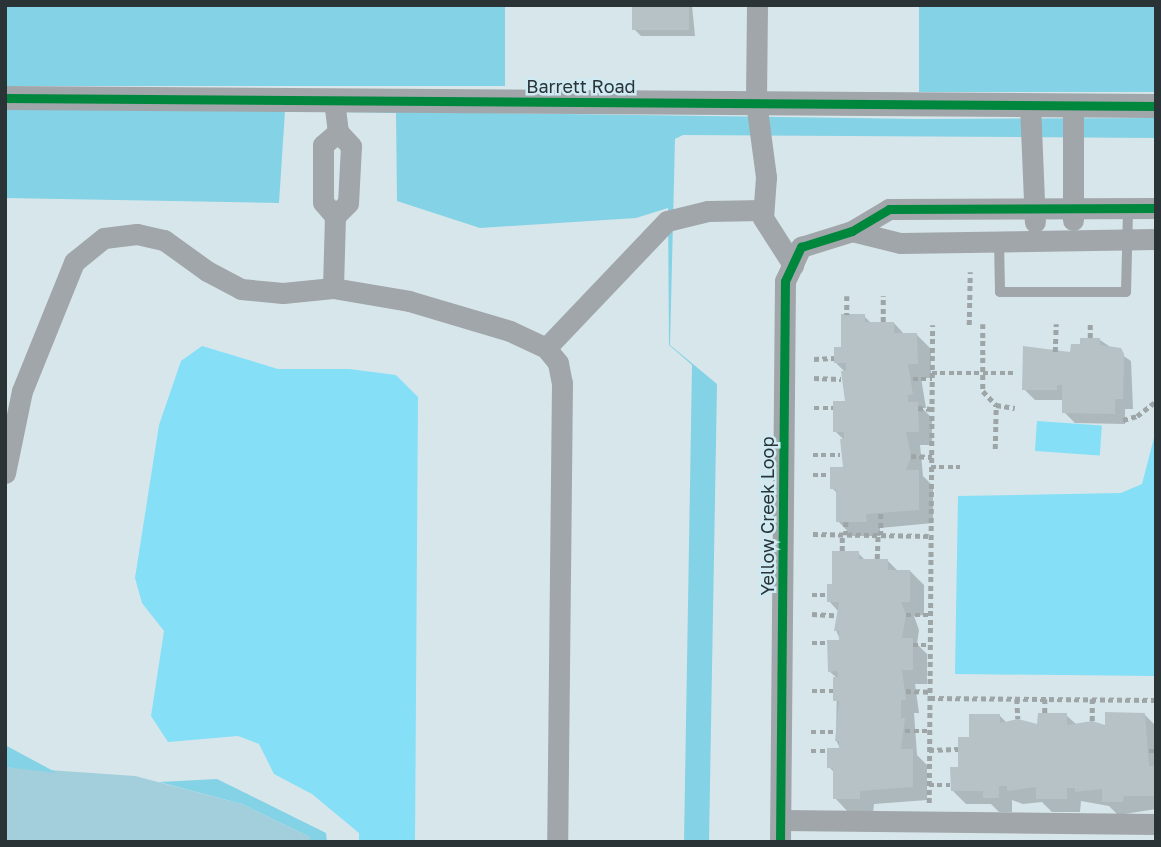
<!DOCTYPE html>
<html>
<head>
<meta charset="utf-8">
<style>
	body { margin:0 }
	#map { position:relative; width:1161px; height:847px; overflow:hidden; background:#d7e6ea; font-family:"Golos Text",sans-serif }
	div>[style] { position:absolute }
	.green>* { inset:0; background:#a3cfdc }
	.forest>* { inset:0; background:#84d2e5; transform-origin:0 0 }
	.water>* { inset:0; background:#84dff7; transform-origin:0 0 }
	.shadow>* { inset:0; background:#0003 }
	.building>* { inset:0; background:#b7c2c6; transform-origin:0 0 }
	.path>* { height:4.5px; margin-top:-2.25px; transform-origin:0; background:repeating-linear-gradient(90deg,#9da5a7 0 5px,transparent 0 8.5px) }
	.service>* { height:10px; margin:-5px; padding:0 5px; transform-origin:5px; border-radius:5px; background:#a0a6a9 }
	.minor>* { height:21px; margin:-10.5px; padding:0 10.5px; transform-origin:10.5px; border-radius:10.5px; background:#a0a6a9 }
	.tertiary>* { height:24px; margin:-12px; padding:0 12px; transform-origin:12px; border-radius:12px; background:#a0a6a9 }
	.cycleway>* { height:9px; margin:-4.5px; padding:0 4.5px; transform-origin:4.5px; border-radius:4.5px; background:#00873e }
	span { translate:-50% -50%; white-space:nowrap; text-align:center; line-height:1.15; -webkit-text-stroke:5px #cfeaf2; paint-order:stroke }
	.street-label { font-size:18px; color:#2a3437 }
	.frame { position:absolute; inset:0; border:7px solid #2a3437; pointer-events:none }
</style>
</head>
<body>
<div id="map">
	<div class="green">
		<i style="clip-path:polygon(5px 767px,135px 776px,242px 804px,310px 837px,310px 842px,5px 842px)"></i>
	</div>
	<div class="forest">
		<i style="left:5px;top:5px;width:500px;height:81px"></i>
		<i style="left:919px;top:5px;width:237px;height:87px"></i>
		<i style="clip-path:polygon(5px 109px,340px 111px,919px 119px,1156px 118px,1156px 138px,683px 135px,675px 139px,670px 345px,717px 384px,709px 842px,684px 842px,692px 365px,669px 345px,668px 208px,636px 218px,480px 228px,397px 201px,396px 113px,285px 111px,279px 203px,5px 198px)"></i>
		<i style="clip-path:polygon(5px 745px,57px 773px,5px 767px)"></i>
		<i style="clip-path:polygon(217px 779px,326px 833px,327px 842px,310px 842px,310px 837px,242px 804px,159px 782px)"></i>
	</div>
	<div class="water">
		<i style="clip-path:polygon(202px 346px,278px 369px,349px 369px,396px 375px,418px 397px,415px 842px,359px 842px,359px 833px,312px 794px,274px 774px,259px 744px,238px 736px,168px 742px,151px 716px,164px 631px,142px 603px,135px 578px,159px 425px,181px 361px)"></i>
		<i style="left:1037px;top:421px;width:65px;height:30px;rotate:4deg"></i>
		<i style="clip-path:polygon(1156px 430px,1156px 676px,955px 674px,958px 496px,1121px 493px,1142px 484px)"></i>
	</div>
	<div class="shadow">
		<i style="clip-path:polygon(634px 5px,692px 5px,695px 36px,641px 36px,634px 29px)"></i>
		<i style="clip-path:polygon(864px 316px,871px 323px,894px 323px,905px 335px,917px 335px,931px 349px,931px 378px,921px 378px,926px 408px,922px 408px,932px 418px,932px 445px,920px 445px,923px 476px,933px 486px,933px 523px,880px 528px,880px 536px,852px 536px,838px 521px,838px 494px,832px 488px,845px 469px,845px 441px,835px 431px,847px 402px,846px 373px,835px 362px)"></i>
		<i style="clip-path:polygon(1100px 340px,1131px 361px,1133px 409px,1125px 409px,1125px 424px,1075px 423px,1064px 412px,1064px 400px,1035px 400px,1024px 389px,1082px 346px)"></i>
		<i style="clip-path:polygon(858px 553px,866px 561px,887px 560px,898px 571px,910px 571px,924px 585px,924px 615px,914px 616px,919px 630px,917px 644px,927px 654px,927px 684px,915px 684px,919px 713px,914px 713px,917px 755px,927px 765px,927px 800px,874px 804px,873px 813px,849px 813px,835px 798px,835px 773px,829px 767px,841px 750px,836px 740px,837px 678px,829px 671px,841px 642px,836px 630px,839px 612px,829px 601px)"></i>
		<i style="clip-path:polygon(1144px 714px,1156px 726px,1156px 809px,1118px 815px,1109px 806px,1081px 801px,1080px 812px,1052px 812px,1042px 802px,1023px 804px,1012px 800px,1012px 812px,999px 812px,991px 804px,966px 804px,952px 790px,971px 739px,1000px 716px,1007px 723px,1039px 726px,1066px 715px,1077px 725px,1107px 728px)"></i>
	</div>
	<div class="building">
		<i style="left:632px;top:5px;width:57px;height:25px"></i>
		<i style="clip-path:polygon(841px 314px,865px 314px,865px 322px,894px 322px,894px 333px,917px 333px,918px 364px,908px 364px,913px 394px,908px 395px,908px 402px,918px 402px,919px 432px,906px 432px,911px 456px,906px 470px,919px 470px,919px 510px,866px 514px,867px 522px,836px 522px,836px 489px,830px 489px,830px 467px,843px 467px,840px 439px,844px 439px,844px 432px,833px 432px,833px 401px,845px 401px,841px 371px,846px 371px,846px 363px,834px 363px,834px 347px,841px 347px)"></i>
		<i style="clip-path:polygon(1080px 338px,1100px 338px,1100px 345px,1121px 348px,1124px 354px,1123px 399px,1115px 399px,1115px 414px,1062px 413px,1062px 385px,1057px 385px,1057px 390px,1022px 390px,1023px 346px,1070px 352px,1071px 344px,1080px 344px)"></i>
		<i style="clip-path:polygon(832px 551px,859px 551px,859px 559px,888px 559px,888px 570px,910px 570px,910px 602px,901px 602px,906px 615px,902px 638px,913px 638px,913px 670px,902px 670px,906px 700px,901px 700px,901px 718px,905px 718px,901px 749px,913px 749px,913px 787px,860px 791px,860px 799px,833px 799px,833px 768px,827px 768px,827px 748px,839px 748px,839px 741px,835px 741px,839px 701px,833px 701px,833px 677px,838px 677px,837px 671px,828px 672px,827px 640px,839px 640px,839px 631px,834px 631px,839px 602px,827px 602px,827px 584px,832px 584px)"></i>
		<i style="clip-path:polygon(1105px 712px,1145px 713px,1149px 766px,1156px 766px,1156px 796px,1124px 796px,1123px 802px,1102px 802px,1102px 789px,1075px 792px,1075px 788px,1067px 788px,1067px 799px,1036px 799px,1036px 787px,1007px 791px,1007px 786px,999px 786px,999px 798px,983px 798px,983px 791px,951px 791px,950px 767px,958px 767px,958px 737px,969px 737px,969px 714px,1000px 714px,1000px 723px,1018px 719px,1037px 724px,1038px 713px,1067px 713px,1067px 725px,1092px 721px,1105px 725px)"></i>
	</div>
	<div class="path">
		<i style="left:847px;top:296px;width:19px;rotate:90deg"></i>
		<i style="left:883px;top:322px;width:26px;rotate:-90deg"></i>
		<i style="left:983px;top:324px;width:67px;rotate:90deg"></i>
		<i style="left:983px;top:391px;width:19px;rotate:47deg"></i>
		<i style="left:996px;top:405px;width:19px;rotate:9deg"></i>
		<i style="left:969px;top:325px;width:53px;rotate:-88.9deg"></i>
		<i style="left:1090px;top:338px;width:14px;rotate:-90deg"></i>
		<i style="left:1055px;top:352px;width:28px;rotate:-88deg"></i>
		<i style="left:814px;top:359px;width:20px;rotate:-3deg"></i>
		<i style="left:932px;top:373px;width:83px"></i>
		<i style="left:814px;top:378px;width:27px;rotate:2deg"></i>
		<i style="left:913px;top:379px;width:19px"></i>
		<i style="left:814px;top:408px;width:19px"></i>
		<i style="left:918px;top:408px;width:14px;rotate:4deg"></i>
		<i style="left:1123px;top:420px;width:15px;rotate:-16deg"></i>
		<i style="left:1137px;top:416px;width:24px;rotate:-38deg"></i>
		<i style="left:995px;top:449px;width:44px;rotate:-88.7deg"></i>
		<i style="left:813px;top:455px;width:27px"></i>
		<i style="left:911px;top:456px;width:21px;rotate:3deg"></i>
		<i style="left:931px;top:467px;width:29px"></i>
		<i style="left:813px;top:475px;width:17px"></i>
		<i style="left:881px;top:514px;width:21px;rotate:90deg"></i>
		<i style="left:846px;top:522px;width:13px;rotate:90deg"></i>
		<i style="left:813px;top:534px;width:118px;rotate:1deg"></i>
		<i style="left:842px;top:551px;width:17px;rotate:-90deg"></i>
		<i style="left:877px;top:559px;width:24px;rotate:-88deg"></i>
		<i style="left:812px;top:595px;width:15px"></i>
		<i style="left:812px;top:614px;width:22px;rotate:3deg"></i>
		<i style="left:906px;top:615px;width:24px"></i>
		<i style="left:812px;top:643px;width:16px"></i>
		<i style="left:913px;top:645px;width:17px"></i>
		<i style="left:812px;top:691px;width:21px"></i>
		<i style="left:906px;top:691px;width:24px;rotate:2deg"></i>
		<i style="left:930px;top:698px;width:226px;rotate:0.5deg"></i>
		<i style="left:1017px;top:699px;width:20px;rotate:87deg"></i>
		<i style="left:1045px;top:699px;width:14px;rotate:90deg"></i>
		<i style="left:1092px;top:721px;width:22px;rotate:-90deg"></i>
		<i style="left:905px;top:731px;width:24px"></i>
		<i style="left:811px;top:732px;width:24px"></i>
		<i style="left:929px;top:750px;width:29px;rotate:-2deg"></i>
		<i style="left:811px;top:751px;width:16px"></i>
		<i style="left:1149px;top:751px;width:7px"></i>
		<i style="left:929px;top:785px;width:21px"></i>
		<i style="left:929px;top:803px;width:478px;rotate:-89.6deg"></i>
	</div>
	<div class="service">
		<i style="left:999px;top:240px;width:52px;rotate:88.9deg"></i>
		<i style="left:1000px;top:292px;width:126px"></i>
		<i style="left:1126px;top:292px;width:84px;rotate:-88.6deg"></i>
	</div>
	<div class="minor">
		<i style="left:757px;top:5px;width:97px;rotate:90.6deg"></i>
		<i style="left:756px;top:102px;width:76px;rotate:82.4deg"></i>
		<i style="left:766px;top:177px;width:41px;rotate:94.2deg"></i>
		<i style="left:763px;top:218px;width:56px;rotate:57.4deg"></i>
		<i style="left:334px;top:100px;width:32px;rotate:83deg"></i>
		<i style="left:338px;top:132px;width:19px;rotate:47deg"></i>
		<i style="left:351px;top:146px;width:57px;rotate:93deg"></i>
		<i style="left:348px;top:203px;width:18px;rotate:135deg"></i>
		<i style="left:335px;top:216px;width:18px;rotate:-131deg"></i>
		<i style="left:323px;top:202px;width:57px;rotate:-90deg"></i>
		<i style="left:323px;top:145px;width:20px;rotate:-41deg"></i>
		<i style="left:1030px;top:105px;width:117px;rotate:87.6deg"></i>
		<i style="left:1073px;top:105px;width:115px;rotate:90deg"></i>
		<i style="left:335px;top:216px;width:72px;rotate:91.6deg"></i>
		<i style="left:333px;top:288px;width:77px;rotate:9.7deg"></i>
		<i style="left:409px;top:301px;width:105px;rotate:16.5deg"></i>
		<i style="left:510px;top:331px;width:40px;rotate:25deg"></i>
		<i style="left:546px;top:348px;width:19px;rotate:51deg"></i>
		<i style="left:558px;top:363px;width:20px;rotate:79deg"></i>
		<i style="left:562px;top:383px;width:459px;rotate:90.6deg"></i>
		<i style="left:852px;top:231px;width:49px;rotate:14deg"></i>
		<i style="left:900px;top:243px;width:256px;rotate:-0.9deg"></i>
		<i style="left:546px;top:348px;width:175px;rotate:-46.4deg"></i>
		<i style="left:667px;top:221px;width:42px;rotate:-13.7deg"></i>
		<i style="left:708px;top:211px;width:55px;rotate:-1deg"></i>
		<i style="left:5px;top:473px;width:84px;rotate:-78.3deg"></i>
		<i style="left:22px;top:391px;width:139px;rotate:-68deg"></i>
		<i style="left:74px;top:262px;width:38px;rotate:-39deg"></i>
		<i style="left:104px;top:238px;width:33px;rotate:-7deg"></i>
		<i style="left:137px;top:234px;width:28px;rotate:13deg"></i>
		<i style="left:164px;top:240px;width:53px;rotate:35.8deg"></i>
		<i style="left:207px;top:271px;width:38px;rotate:28deg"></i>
		<i style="left:241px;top:289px;width:42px;rotate:5.4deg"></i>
		<i style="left:283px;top:293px;width:50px;rotate:-5.7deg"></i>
		<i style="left:781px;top:820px;width:375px;rotate:0.6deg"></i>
		<i style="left:780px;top:842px;width:561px;rotate:-89.49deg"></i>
		<i style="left:785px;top:281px;width:38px;rotate:-65deg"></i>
		<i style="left:801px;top:247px;width:53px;rotate:-17.4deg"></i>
		<i style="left:852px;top:231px;width:43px;rotate:-30.7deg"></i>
		<i style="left:889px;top:209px;width:267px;rotate:-0.2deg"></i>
	</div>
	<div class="tertiary">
		<i style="left:5px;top:98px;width:1151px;rotate:0.4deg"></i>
	</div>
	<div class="cycleway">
		<i style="left:5px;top:98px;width:1151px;rotate:0.4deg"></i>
		<i style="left:780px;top:842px;width:561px;rotate:-89.49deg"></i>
		<i style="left:785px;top:281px;width:38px;rotate:-65deg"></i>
		<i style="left:801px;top:247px;width:53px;rotate:-17.4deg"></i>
		<i style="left:852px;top:231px;width:43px;rotate:-30.7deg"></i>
		<i style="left:889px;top:209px;width:267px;rotate:-0.2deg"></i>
	</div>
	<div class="street-label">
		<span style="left:581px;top:86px">Barrett Road</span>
		<span style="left:767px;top:516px;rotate:-90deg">Yellow Creek Loop</span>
	</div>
	<div class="frame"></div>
</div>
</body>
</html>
